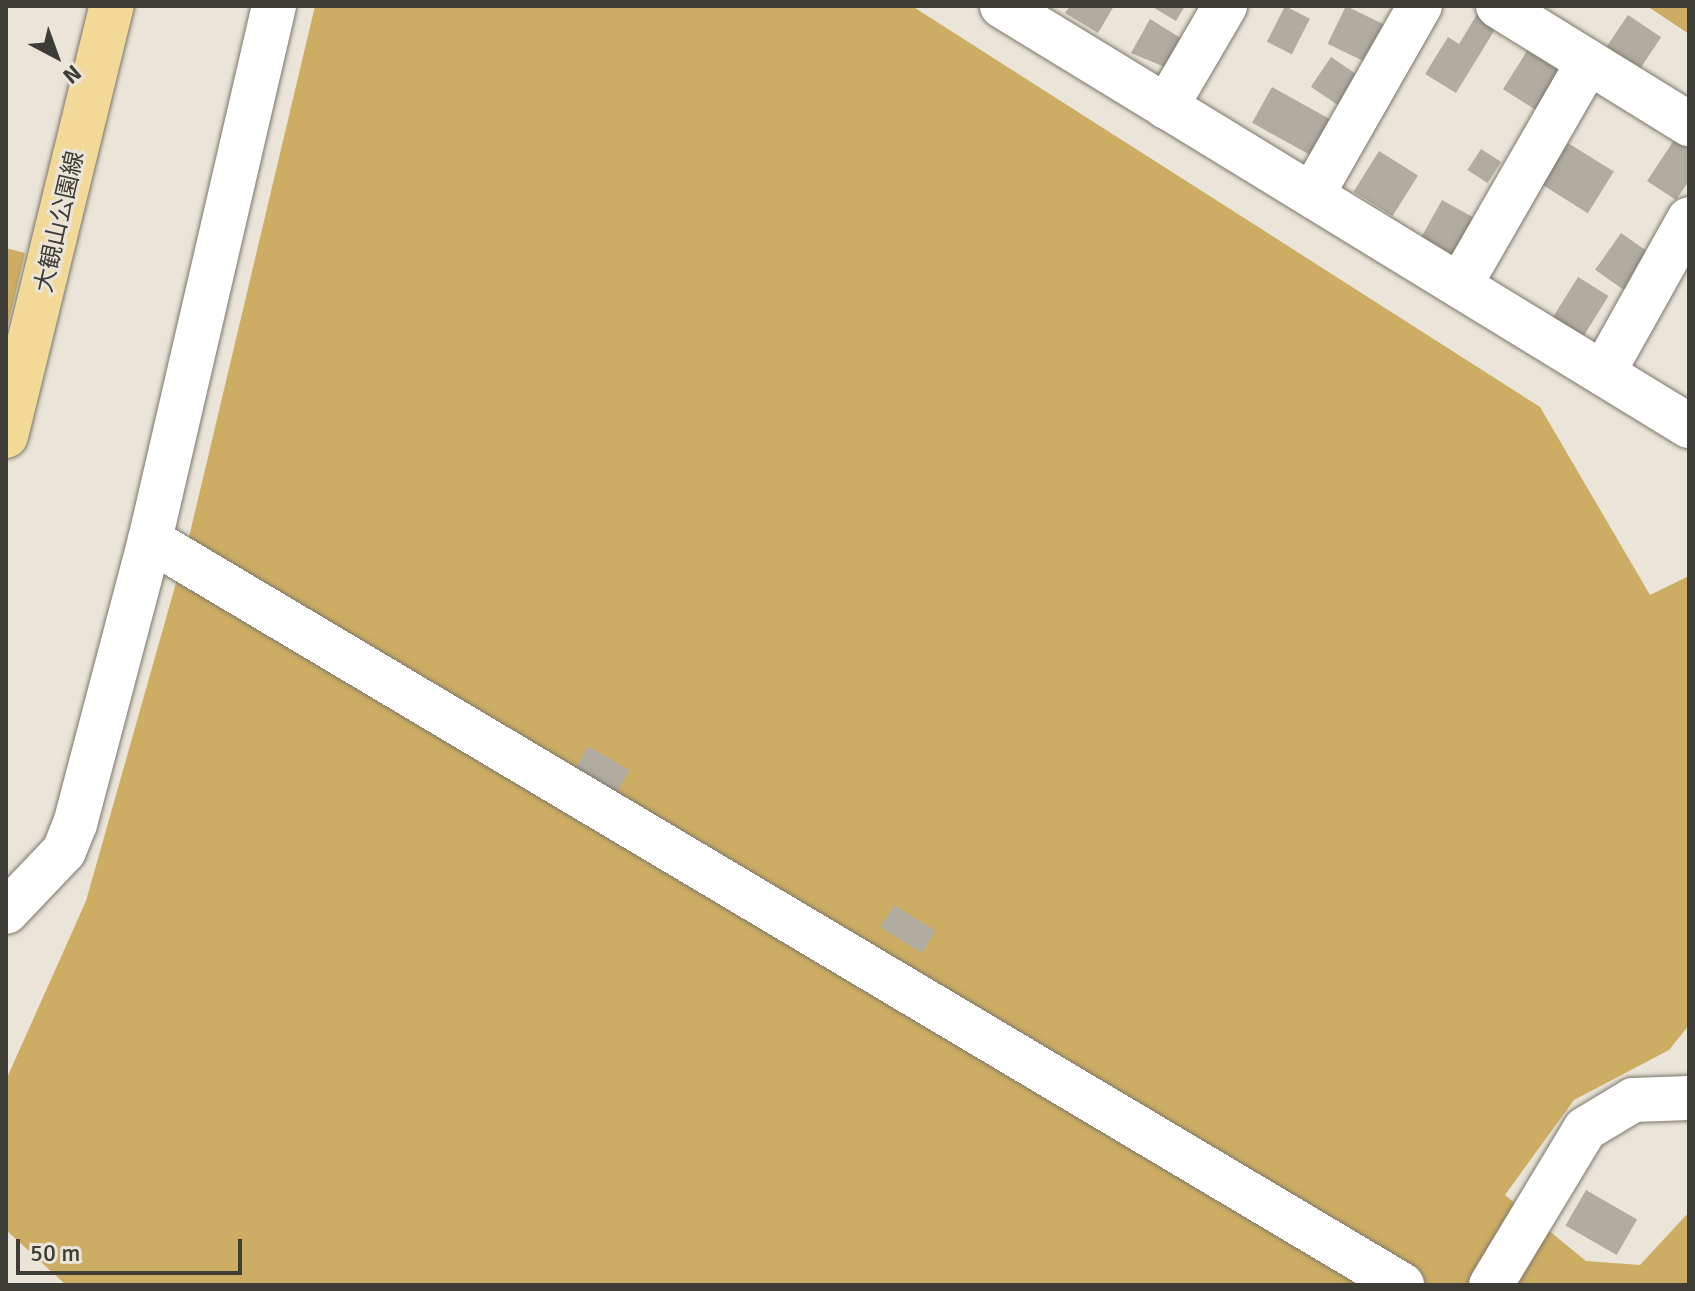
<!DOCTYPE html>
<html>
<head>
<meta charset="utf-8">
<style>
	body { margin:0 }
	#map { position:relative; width:1695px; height:1291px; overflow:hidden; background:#eae5d8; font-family:Signika,"Noto Sans JP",sans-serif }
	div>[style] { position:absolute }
	.forest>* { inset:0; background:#cdad63 }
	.building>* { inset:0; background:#b1aca0; transform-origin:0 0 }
	.roads { filter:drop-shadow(0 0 2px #7b766b) drop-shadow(0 0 2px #7b766b) }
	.minor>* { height:44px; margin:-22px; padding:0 22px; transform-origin:22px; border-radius:22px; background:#fff }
	.major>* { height:44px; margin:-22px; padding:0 22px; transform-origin:22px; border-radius:22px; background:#f2d998 }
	span { translate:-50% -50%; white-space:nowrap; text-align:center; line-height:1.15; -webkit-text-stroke:6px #eae5d8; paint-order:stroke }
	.street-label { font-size:24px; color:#3e3c37 }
	.frame { position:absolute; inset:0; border:8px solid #3e3c37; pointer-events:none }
	.north { position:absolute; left:16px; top:16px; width:80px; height:80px; -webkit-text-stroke:6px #eae5d8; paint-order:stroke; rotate:139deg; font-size:22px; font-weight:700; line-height:32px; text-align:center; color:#3e3c37 }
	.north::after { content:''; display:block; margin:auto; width:28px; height:36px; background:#3e3c37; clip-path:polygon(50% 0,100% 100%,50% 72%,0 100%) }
	.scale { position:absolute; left:16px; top:1239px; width:226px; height:36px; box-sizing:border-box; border:4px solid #3e3c37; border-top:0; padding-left:10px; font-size:24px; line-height:28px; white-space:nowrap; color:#3e3c37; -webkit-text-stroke:6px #eae5d8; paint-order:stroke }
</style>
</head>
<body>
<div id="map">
	<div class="forest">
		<i style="clip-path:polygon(315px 6px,912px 6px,1540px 407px,1650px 595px,1689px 576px,1689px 1025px,1669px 1050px,1574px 1100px,1505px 1195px,1586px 1261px,1640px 1265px,1689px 1212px,1689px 1285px,66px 1285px,6px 1230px,6px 1080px,86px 901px,189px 537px)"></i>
		<i style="clip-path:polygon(1647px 6px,1689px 6px,1689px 34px)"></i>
		<i style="clip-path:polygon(6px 248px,25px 253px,6px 333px)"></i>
	</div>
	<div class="building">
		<i style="clip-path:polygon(1070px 6px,1114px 6px,1098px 33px,1065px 13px)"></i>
		<i style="clip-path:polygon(1151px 6px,1185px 6px,1176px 21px)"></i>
		<i style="left:1285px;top:6px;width:28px;height:40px;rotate:27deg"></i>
		<i style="left:1346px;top:6px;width:43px;height:42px;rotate:26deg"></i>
		<i style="clip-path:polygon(1479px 11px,1499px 23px,1456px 93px,1425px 74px,1448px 37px,1459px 44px)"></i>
		<i style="left:1628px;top:15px;width:40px;height:45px;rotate:34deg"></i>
		<i style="clip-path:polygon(1150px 19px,1184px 40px,1167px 68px,1131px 53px)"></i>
		<i style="left:1530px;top:46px;width:38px;height:51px;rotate:32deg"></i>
		<i style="left:1331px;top:57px;width:36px;height:36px;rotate:34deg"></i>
		<i style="left:1272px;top:87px;width:71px;height:41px;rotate:29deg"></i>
		<i style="clip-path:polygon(1676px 137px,1689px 145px,1689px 181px,1676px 200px,1647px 181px)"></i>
		<i style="left:1568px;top:143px;width:54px;height:49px;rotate:32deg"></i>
		<i style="left:1481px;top:149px;width:24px;height:25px;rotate:33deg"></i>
		<i style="left:1379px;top:151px;width:46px;height:48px;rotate:32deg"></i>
		<i style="left:1442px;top:200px;width:38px;height:51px;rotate:29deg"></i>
		<i style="left:1621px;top:233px;width:35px;height:45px;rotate:35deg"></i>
		<i style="left:1578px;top:277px;width:36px;height:53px;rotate:32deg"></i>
		<i style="left:588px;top:746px;width:48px;height:28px;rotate:30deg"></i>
		<i style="left:894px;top:905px;width:49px;height:26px;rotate:32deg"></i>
		<i style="left:1586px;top:1190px;width:59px;height:41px;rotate:30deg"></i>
	</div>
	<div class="roads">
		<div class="minor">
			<i style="left:1002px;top:6px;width:805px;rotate:31.44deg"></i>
			<i style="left:1498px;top:6px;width:225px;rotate:31.7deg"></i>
			<i style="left:1166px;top:107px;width:117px;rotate:-59.7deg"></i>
			<i style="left:1312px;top:195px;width:218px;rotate:-60.3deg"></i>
			<i style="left:1460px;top:285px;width:257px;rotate:-60.1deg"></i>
			<i style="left:1603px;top:373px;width:176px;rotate:-60.8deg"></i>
			<i style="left:150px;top:540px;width:1457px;rotate:30.75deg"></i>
			<i style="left:6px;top:912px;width:84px;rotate:-46.4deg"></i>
			<i style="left:64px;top:851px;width:29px;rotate:-68deg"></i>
			<i style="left:75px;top:824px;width:294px;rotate:-75.2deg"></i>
			<i style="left:150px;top:540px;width:548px;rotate:-76.93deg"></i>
			<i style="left:1491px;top:1285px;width:182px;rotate:-58.9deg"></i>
			<i style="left:1585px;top:1129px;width:56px;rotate:-31.1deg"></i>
			<i style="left:1633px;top:1100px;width:56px;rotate:-2deg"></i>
		</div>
		<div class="major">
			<i style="left:6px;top:436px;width:443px;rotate:-76.2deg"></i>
		</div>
	</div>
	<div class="street-label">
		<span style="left:60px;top:222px;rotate:-77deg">大観山公園線</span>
	</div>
	<div class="frame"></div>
	<div class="north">N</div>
	<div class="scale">50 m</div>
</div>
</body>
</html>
